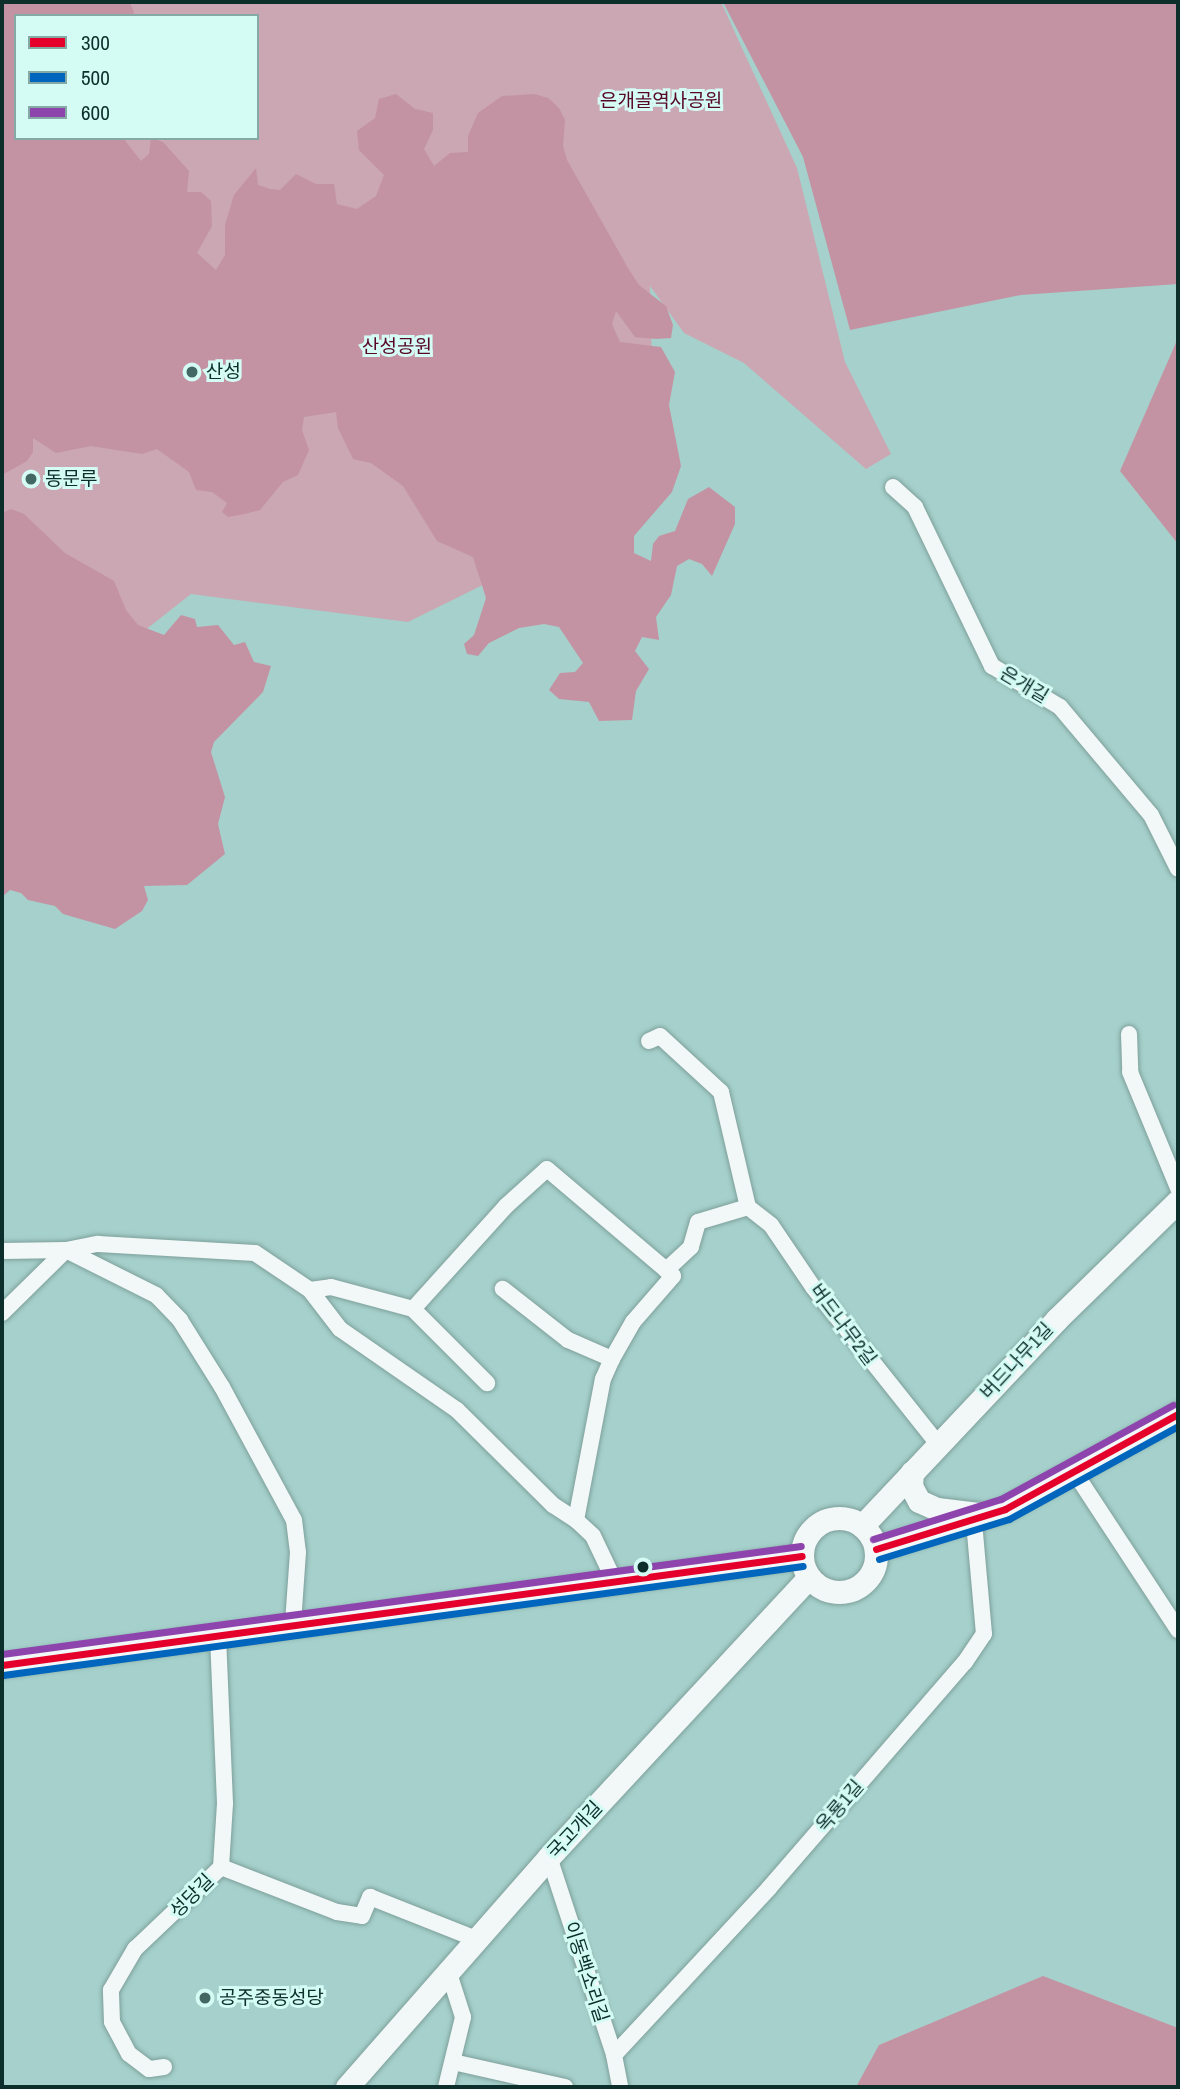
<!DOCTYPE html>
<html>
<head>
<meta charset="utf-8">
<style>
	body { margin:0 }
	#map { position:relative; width:1180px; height:2089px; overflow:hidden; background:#a6d0cb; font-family:"Archivo Narrow","Noto Sans KR",sans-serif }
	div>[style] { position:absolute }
	.green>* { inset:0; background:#caa7b2 }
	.forest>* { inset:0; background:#c493a3 }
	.roads { filter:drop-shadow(0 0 2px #7ea09c) drop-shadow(0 0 2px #7ea09c) }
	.street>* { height:16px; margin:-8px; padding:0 8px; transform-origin:8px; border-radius:8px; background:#f2f8f7 }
	.secondary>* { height:23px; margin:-11.5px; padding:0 11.5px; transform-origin:11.5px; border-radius:11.5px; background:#f2f8f7 }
	.secondary>.ring { margin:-11.5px; padding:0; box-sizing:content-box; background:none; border:23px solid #f2f8f7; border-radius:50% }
	.bus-1>* { height:7px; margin:-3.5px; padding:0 3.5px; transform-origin:3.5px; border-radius:3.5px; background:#e4002b }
	.bus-2>* { height:7px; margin:-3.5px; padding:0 3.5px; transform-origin:3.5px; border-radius:3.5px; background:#0065bd }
	.bus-3>* { height:7px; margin:-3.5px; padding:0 3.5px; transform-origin:3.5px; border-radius:3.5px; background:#8e44ad }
	.dots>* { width:19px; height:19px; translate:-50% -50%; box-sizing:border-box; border:4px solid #d5fbf5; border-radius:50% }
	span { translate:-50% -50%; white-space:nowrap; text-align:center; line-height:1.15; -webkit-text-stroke:6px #d5fbf5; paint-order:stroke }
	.park-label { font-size:19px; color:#570625 }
	.poi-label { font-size:19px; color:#0d2f2b }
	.left { translate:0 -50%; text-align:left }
	.street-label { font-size:19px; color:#0d2f2b }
	.frame { position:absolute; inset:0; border:4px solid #0d2f2b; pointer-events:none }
	.legend { position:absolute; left:14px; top:14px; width:245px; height:126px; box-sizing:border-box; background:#d5fbf5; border:2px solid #85a9a4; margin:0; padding:9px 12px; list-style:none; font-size:21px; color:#0d2f2b }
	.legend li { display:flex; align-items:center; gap:14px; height:35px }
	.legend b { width:35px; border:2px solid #85a9a4 }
</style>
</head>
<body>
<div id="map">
	<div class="green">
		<i style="clip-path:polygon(evenodd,2px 2px,721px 2px,797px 168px,845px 362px,891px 454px,866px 469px,744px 363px,684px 333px,650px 286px,654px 445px,584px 535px,408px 622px,191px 594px,64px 694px,2px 604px,2px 2px,16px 16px,257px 16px,257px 138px,16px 138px,16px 16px)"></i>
	</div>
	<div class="forest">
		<i style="clip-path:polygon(2px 2px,130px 2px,135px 16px,16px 16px,16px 138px,123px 138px,141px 161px,149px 154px,151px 138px,163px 142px,189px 171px,187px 192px,201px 192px,211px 201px,212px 226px,197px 253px,216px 270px,225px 255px,225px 225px,234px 195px,256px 168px,258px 185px,270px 189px,280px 190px,296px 174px,316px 184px,334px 184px,337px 204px,357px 209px,376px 196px,384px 175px,359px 150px,357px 131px,375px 118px,379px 99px,396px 94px,415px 109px,433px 113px,433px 130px,424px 149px,434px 166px,450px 153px,468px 152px,468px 136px,478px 113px,502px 96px,534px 94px,548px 98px,559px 108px,565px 120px,563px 146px,567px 160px,628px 268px,639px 285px,666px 306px,673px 325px,671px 338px,656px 339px,635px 337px,616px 311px,612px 324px,620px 342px,661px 347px,675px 372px,669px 405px,681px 466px,672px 492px,634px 536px,634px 553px,651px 561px,653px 544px,659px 536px,675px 531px,688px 499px,709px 487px,735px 507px,735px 524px,712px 576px,702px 564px,689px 559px,677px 566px,671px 595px,656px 617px,659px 640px,642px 637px,635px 651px,649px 669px,636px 691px,632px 720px,599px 721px,589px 702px,559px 699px,549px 690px,560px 673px,575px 672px,583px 663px,559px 627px,544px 624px,519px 628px,489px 643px,478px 656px,467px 654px,464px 644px,474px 635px,486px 598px,473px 557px,437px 541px,403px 486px,371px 463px,353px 459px,338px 428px,336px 412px,304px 417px,302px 430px,309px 450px,298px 475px,283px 482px,260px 510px,245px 514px,228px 517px,222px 512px,227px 503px,212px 492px,196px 490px,189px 472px,157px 449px,142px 454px,91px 446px,56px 453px,33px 438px,33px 452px,27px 461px,2px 475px)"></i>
		<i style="clip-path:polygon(723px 2px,1178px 2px,1178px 284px,1021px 295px,850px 330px,803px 157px)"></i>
		<i style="clip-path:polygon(1178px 338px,1178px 544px,1120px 471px)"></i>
		<i style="clip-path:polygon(11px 509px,24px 514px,65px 553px,114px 581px,126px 610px,138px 625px,164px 635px,181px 615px,195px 619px,197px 627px,218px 625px,234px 645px,245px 642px,254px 662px,271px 666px,263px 692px,214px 742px,211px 752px,225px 797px,218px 824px,225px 854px,187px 885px,144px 886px,148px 900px,142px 911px,115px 929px,63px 914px,55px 906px,28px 900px,21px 893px,10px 890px,2px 897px,2px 513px)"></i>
		<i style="clip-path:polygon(1043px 1976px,1178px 2028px,1178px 2087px,856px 2087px,879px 2045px)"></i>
	</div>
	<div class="roads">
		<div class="street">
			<i style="left:893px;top:487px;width:30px;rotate:42deg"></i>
			<i style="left:915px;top:507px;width:177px;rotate:64.2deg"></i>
			<i style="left:992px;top:666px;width:79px;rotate:31.1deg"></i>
			<i style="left:1060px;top:707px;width:141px;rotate:49.9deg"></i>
			<i style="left:1151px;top:815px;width:60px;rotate:63.4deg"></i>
			<i style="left:1129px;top:1034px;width:38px;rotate:88deg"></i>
			<i style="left:1130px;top:1072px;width:126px;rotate:67.5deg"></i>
			<i style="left:649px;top:1041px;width:12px;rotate:-24deg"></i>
			<i style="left:660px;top:1036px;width:83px;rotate:42.6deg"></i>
			<i style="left:721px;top:1092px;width:118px;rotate:76.8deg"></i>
			<i style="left:748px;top:1207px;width:52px;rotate:163.3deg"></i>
			<i style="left:698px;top:1222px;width:26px;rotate:106deg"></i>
			<i style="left:691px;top:1247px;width:34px;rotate:137deg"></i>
			<i style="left:748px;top:1207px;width:29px;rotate:38deg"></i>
			<i style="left:771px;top:1225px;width:75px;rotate:55.9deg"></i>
			<i style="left:813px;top:1287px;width:201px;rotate:51.5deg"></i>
			<i style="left:66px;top:1250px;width:101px;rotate:26.6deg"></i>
			<i style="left:156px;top:1295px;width:35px;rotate:46deg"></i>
			<i style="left:180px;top:1320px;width:79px;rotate:57.9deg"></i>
			<i style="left:222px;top:1387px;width:151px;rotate:61.6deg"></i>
			<i style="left:294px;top:1520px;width:32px;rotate:83deg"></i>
			<i style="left:298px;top:1552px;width:72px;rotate:94deg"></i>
			<i style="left:2px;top:1251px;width:64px;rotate:-0.9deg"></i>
			<i style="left:66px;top:1250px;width:33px;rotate:-11deg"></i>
			<i style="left:98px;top:1244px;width:157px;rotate:3.3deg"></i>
			<i style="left:255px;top:1253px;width:66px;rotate:33.9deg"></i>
			<i style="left:310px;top:1290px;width:49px;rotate:52.4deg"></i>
			<i style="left:340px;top:1329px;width:142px;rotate:34.7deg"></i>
			<i style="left:457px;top:1410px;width:135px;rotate:44.7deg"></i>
			<i style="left:553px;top:1505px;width:27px;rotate:33deg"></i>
			<i style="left:576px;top:1520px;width:144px;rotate:-79.2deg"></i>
			<i style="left:603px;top:1379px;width:22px;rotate:-66deg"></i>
			<i style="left:310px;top:1290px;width:21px;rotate:-8deg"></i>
			<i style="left:331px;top:1287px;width:85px;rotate:15deg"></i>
			<i style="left:413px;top:1309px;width:105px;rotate:45deg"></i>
			<i style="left:413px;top:1309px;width:139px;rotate:-47.9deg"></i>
			<i style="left:506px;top:1206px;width:55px;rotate:-42.1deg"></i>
			<i style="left:547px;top:1169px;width:165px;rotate:40.3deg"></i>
			<i style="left:673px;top:1276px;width:61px;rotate:131deg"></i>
			<i style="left:633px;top:1322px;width:43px;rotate:119.6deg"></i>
			<i style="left:612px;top:1359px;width:48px;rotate:-156.6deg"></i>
			<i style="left:568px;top:1340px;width:83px;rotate:-141.9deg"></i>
			<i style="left:2px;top:1313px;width:90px;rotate:-44.5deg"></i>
			<i style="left:1075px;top:1473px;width:188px;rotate:56.7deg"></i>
			<i style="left:576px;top:1520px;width:23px;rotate:43deg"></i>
			<i style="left:593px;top:1536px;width:49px;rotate:64.5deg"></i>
			<i style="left:549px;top:1857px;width:208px;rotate:71.8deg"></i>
			<i style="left:614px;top:2055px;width:33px;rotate:79deg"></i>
			<i style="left:221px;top:1867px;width:124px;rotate:21.2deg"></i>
			<i style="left:337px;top:1912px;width:25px;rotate:9deg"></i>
			<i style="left:362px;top:1916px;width:21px;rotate:-67deg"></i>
			<i style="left:370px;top:1897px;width:114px;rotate:21.6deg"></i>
			<i style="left:614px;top:2055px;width:228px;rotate:-47.1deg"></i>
			<i style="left:769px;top:1888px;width:299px;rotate:-49.1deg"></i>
			<i style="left:965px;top:1662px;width:34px;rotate:-56deg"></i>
			<i style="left:984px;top:1634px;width:112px;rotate:-95.1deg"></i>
			<i style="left:453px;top:2062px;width:115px;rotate:12.6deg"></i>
			<i style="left:164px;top:2067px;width:15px;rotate:172deg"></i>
			<i style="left:149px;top:2069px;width:25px;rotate:-143deg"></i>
			<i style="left:129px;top:2054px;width:36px;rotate:-118deg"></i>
			<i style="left:112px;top:2022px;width:32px;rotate:-92deg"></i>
			<i style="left:111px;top:1990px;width:48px;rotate:-59.7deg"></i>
			<i style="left:135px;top:1949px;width:119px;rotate:-43.6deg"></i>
			<i style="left:221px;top:1867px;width:64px;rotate:-86.4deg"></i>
			<i style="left:225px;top:1803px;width:169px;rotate:-92.4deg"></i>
			<i style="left:446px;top:2087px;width:72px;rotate:-76.3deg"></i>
			<i style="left:463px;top:2017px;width:49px;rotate:-107.7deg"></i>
		</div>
		<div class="secondary">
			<i style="left:912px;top:1472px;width:14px;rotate:94deg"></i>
			<i style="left:911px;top:1486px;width:17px;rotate:62deg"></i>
			<i style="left:919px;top:1501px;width:20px;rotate:24deg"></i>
			<i style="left:937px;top:1509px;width:50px;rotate:6.8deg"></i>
			<i class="ring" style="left:802px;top:1518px;width:51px;height:51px"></i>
			<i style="left:862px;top:1526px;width:284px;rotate:-46.7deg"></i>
			<i style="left:1057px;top:1319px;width:169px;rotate:-44.3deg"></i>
			<i style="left:876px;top:1549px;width:135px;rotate:-17.2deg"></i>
			<i style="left:1005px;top:1509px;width:197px;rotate:-28.8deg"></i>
			<i style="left:2px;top:1665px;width:807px;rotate:-7.76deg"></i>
			<i style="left:347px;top:2087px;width:306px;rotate:-48.7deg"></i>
			<i style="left:549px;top:1857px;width:382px;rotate:-47.1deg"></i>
		</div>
	</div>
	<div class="bus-1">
		<i style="left:876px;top:1549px;width:135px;rotate:-17.2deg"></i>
		<i style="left:1005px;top:1509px;width:197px;rotate:-28.8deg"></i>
		<i style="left:2px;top:1665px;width:807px;rotate:-7.76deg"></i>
	</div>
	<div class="bus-2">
		<i style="left:879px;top:1559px;width:136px;rotate:-17.1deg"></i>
		<i style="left:1009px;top:1519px;width:193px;rotate:-28.8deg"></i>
		<i style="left:3px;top:1675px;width:807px;rotate:-7.76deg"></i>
	</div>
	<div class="bus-3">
		<i style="left:873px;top:1539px;width:134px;rotate:-17.4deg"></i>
		<i style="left:1001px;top:1499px;width:196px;rotate:-28.7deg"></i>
		<i style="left:2px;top:1654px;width:806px;rotate:-7.7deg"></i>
	</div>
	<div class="dots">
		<i style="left:192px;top:372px;background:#436763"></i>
		<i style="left:31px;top:479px;background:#436763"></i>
		<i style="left:643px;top:1567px;background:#0d2f2b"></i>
		<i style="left:205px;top:1998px;background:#436763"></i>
	</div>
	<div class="park-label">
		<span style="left:661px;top:101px">은개골역사공원</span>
		<span style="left:397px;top:347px">산성공원</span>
	</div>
	<div class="poi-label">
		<span class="left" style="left:206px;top:372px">산성</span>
		<span class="left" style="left:45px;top:479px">동문루</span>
		<span class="left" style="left:219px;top:1998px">공주중동성당</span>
	</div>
	<div class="street-label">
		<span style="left:1024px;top:685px;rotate:31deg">은개길</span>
		<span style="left:843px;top:1325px;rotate:53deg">버드나무2길</span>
		<span style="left:1017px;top:1361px;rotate:-47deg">버드나무1길</span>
		<span style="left:840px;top:1806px;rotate:-49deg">옥룡1길</span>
		<span style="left:575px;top:1830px;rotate:-47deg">국고개길</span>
		<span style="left:192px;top:1896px;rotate:-45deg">성당길</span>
		<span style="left:586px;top:1972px;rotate:72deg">이동백소리길</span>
	</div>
	<div class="frame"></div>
	<ul class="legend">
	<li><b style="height:9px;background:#e4002b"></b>300</li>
	<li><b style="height:9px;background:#0065bd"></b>500</li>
	<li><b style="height:9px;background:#8e44ad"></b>600</li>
	</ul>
</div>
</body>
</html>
